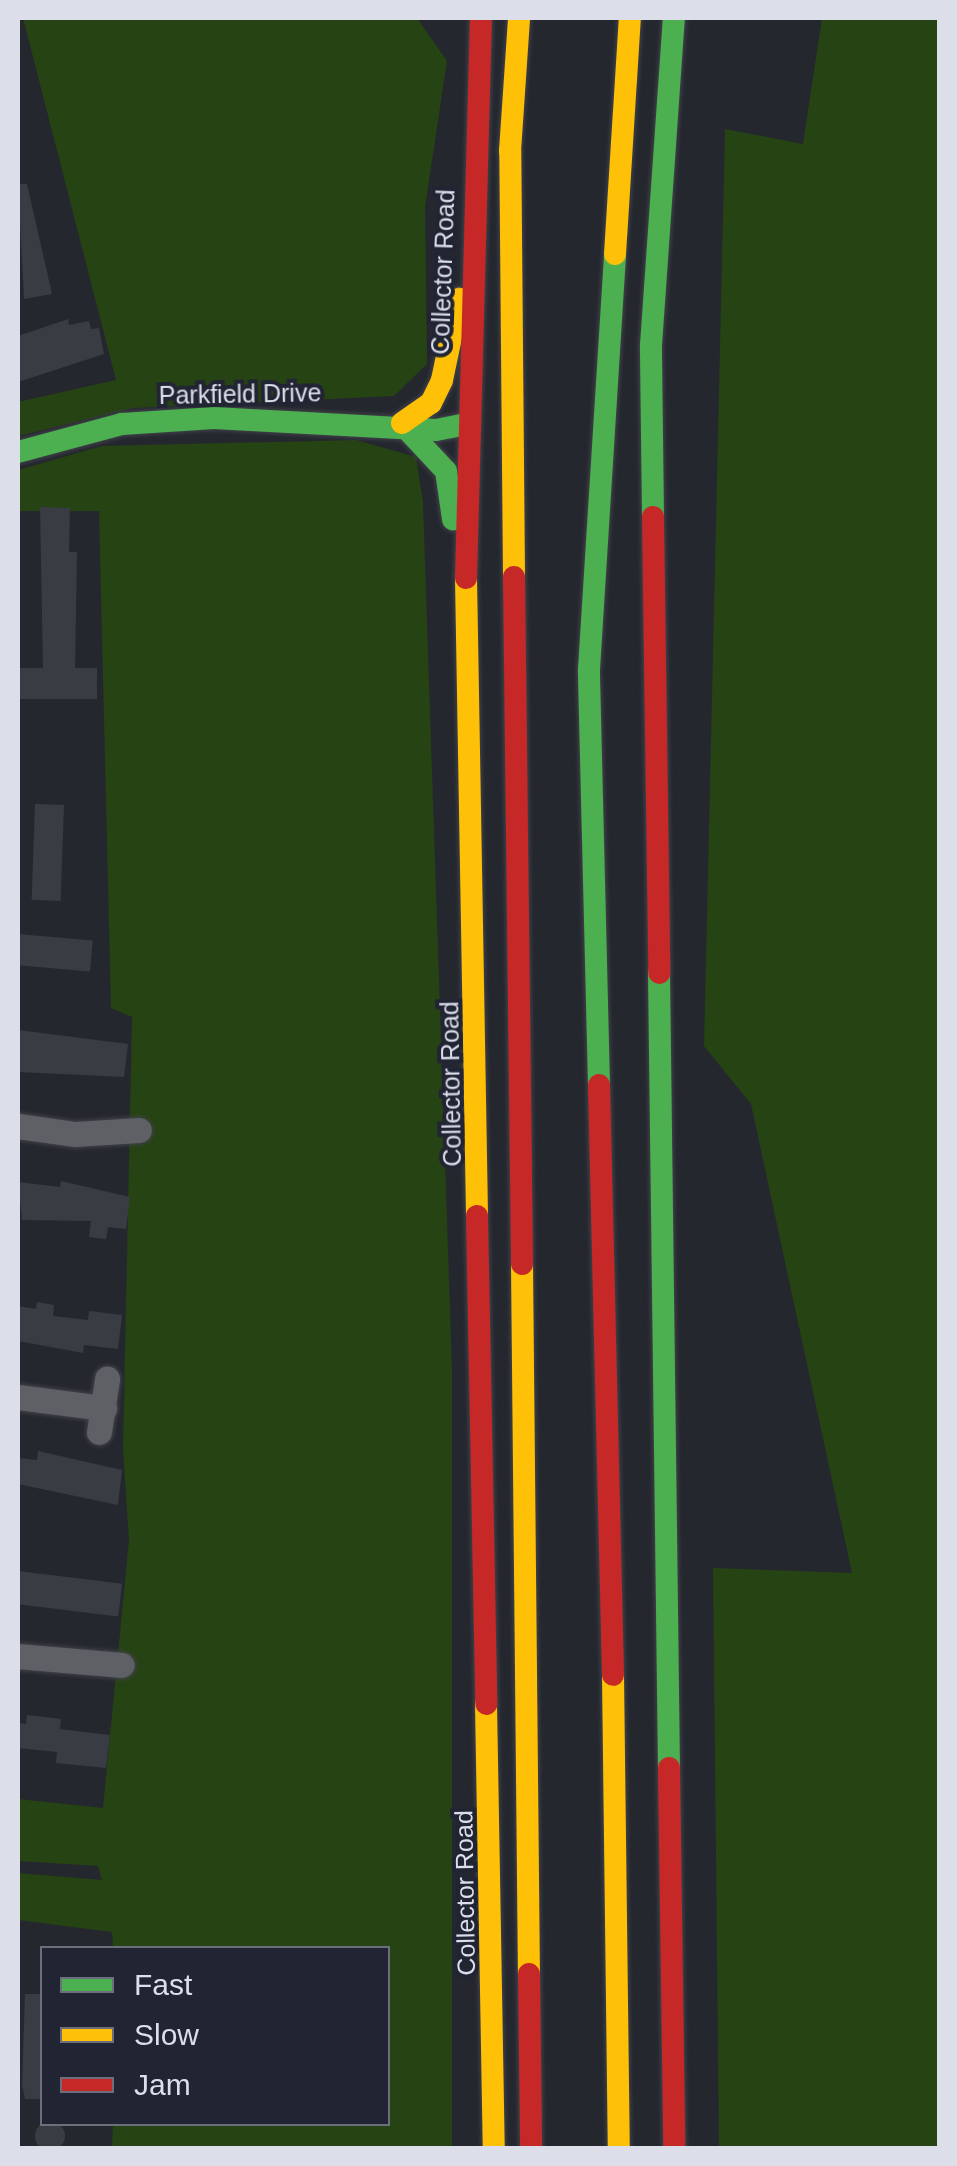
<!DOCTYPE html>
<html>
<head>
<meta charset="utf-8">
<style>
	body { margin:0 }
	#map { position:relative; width:957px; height:2166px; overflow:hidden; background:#25272f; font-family:Arial,sans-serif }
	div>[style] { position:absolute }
	.green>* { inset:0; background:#264313 }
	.building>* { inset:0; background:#3a3c43; transform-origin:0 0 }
	.round { border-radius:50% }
	.roads { filter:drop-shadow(0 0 2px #404249) drop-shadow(0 0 2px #404249) }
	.street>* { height:25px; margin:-12.5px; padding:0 12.5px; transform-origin:12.5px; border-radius:12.5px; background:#5e6066 }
	.fast>* { height:22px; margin:-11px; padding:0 11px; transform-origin:11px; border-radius:11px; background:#4caf50 }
	.slow>* { height:22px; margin:-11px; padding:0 11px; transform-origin:11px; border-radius:11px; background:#ffc107 }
	.jam>* { height:22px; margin:-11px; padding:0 11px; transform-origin:11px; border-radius:11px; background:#c62828 }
	span { translate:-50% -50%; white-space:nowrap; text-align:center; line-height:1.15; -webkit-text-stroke:8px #212433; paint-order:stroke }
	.street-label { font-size:25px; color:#dcdee9 }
	.frame { position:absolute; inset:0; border:20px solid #dcdee9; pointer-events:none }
	.legend { position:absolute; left:40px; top:1946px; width:350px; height:180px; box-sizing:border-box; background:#212433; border:2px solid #6c6e7c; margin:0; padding:12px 18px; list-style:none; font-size:30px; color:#dcdee9 }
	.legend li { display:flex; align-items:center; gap:20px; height:50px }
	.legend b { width:50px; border:2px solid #6c6e7c }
</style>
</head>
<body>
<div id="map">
	<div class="green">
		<i style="clip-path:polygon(23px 18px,417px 18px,447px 61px,425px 207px,427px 364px,394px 396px,133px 408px,18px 436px,18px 402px,116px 380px)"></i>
		<i style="clip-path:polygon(822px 18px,939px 18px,939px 2148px,719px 2148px,713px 1568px,852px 1573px,751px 1104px,704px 1046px,725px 129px,803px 144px)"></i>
		<i style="clip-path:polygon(356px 440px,416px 457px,423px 502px,452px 1370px,452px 2148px,112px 2148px,113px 2124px,388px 2124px,388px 1948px,113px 1948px,112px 1932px,18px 1920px,18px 1873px,102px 1880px,98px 1866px,18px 1861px,18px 1799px,103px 1808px,129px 1540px,123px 1449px,132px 1017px,111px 1008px,99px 511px,18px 511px,18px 470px,102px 446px)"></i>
	</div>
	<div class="building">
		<i style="clip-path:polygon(18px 184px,27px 184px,52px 294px,24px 299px)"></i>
		<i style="clip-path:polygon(68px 319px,69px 325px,89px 321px,91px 329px,99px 328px,104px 354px,18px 382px,18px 336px)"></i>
		<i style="clip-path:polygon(40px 507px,70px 508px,69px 552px,77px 552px,75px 668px,97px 668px,97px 699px,18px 699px,18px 668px,43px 668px)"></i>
		<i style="left:35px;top:804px;width:29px;height:96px;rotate:2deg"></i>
		<i style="left:18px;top:934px;width:75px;height:31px;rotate:5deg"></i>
		<i style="clip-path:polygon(18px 1030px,128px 1044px,124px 1077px,18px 1072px)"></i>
		<i style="clip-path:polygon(61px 1181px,130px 1197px,126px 1229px,108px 1227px,106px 1239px,89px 1237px,91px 1221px,22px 1220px,18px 1182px,60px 1187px)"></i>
		<i style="clip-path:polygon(37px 1302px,54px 1305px,53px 1316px,88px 1320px,89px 1311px,122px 1315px,118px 1349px,84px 1345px,83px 1353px,18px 1341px,18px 1306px,36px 1309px)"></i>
		<i style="clip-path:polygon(38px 1451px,122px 1470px,118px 1505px,18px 1484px,18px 1458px,37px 1460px)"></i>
		<i style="left:18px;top:1571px;width:105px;height:33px;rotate:7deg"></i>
		<i style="clip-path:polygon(27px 1715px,61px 1719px,60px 1729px,110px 1735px,106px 1768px,56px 1763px,57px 1752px,18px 1748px,18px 1723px,26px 1724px)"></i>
		<i style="clip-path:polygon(25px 1994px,42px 1994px,42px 2099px,25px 2099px,22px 2085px)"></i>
		<i class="round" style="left:35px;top:2121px;width:30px;height:30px"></i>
	</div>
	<div class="roads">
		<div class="street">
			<i style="left:18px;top:1126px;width:58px;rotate:8deg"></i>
			<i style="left:75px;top:1134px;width:64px;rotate:-3.6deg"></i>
			<i style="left:18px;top:1397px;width:87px;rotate:7.3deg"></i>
			<i style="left:99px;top:1432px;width:54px;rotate:-81.4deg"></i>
			<i style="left:18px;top:1656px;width:104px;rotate:4.9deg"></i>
		</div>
		<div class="fast">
			<i style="left:402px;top:424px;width:64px;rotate:46.9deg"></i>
			<i style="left:446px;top:471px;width:49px;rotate:81.7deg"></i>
			<i style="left:18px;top:452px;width:108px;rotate:-15.1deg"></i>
			<i style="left:122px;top:424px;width:92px;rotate:-3.7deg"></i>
			<i style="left:214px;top:418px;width:222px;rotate:3.1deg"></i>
			<i style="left:436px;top:430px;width:32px;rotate:-11deg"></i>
			<i style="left:653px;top:517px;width:172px;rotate:-90.7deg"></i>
			<i style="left:651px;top:345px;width:328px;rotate:-86deg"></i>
			<i style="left:659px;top:973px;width:795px;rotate:89.28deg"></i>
			<i style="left:599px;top:1085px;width:416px;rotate:-91.4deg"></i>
			<i style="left:589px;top:669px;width:416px;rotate:-86.4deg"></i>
		</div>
		<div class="slow">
			<i style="left:615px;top:254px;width:236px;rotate:-86.4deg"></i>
			<i style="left:402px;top:423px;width:35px;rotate:-35deg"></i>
			<i style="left:431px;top:403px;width:25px;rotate:-64deg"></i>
			<i style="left:442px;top:380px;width:83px;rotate:-78.1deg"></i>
			<i style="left:514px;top:577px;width:426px;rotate:-90.5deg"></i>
			<i style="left:510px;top:151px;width:133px;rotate:-86.1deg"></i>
			<i style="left:466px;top:578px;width:638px;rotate:89.01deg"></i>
			<i style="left:522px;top:1264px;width:710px;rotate:89.44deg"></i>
			<i style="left:613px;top:1675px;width:473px;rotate:89.3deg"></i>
			<i style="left:486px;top:1704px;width:444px;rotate:89deg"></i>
		</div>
		<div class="jam">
			<i style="left:653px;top:517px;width:456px;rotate:89.2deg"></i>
			<i style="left:514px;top:577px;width:687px;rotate:89.33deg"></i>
			<i style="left:466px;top:578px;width:560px;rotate:-88.47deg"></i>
			<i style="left:599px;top:1085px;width:590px;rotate:88.64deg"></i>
			<i style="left:477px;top:1216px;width:488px;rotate:88.9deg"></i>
			<i style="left:669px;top:1768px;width:380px;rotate:89.2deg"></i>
			<i style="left:529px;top:1974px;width:174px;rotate:89.3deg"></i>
		</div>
	</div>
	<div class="street-label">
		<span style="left:443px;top:272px;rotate:-88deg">Collector Road</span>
		<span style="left:240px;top:394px;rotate:-1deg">Parkfield Drive</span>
		<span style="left:451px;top:1084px;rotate:-91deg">Collector Road</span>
		<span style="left:465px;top:1893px;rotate:-91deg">Collector Road</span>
	</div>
	<div class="frame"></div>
	<ul class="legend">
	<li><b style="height:12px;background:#4caf50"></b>Fast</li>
	<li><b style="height:12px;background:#ffc107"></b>Slow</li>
	<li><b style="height:12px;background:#c62828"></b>Jam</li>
	</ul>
</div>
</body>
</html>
